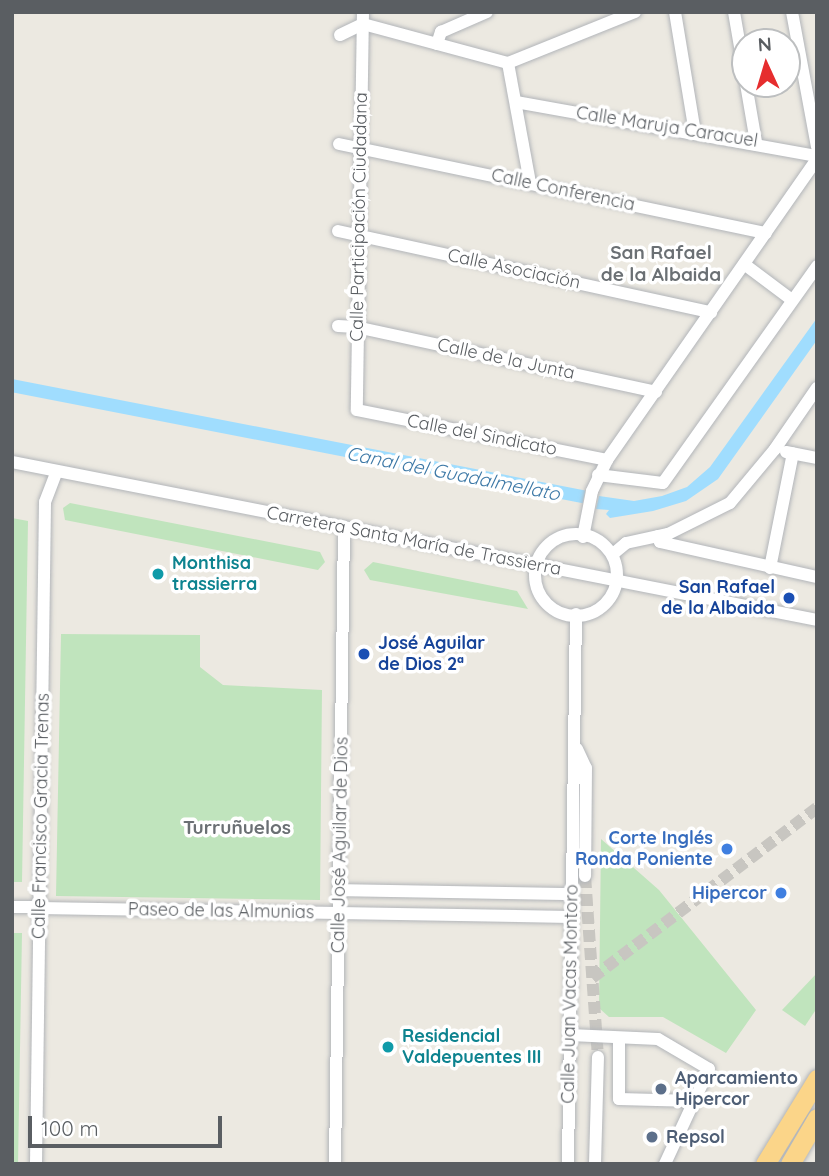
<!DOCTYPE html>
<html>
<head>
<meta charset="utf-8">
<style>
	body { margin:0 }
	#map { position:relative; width:829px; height:1176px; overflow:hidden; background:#ece9e1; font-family:Quicksand,sans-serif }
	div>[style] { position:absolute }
	.green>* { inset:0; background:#c0e4bd }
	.water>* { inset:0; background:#a0ddfe; transform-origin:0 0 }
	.minor-tunnel>* { height:12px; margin-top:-6px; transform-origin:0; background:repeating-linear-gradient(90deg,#c8c6c1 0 12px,transparent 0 18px) }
	.roads { filter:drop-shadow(0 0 2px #b2b5b9) drop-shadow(0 0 2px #b2b5b9) }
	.minor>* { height:12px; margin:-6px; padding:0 6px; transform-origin:6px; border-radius:6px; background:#fff }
	.minor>.ring { margin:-6px; padding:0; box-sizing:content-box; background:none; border:12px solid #fff; border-radius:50% }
	.highway>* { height:19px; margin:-9.5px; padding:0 9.5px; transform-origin:9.5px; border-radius:9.5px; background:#fbd589 }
	.dots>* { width:19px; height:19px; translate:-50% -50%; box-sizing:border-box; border:4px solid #fff; border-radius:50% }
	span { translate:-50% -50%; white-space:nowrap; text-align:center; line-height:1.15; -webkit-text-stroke:7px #fff; paint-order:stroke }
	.street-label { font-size:18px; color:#5a5e62 }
	.culture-label { font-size:18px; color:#0d838f; font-weight:700 }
	.left { translate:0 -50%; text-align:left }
	.transit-label { font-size:18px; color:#164399; font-weight:700 }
	.right { translate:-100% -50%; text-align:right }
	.shop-label { font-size:18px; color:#366cbe; font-weight:700 }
	.service-label { font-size:18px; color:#4e5e75; font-weight:700 }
	.neighbourhood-label { font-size:19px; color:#6b7074; font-weight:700 }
	.water-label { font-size:19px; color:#3c78a6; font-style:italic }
	.frame { position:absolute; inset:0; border:14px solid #5a5e62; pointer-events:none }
	.north { position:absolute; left:731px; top:28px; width:70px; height:70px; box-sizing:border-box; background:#fff; border:2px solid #bdbfc0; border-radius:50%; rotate:356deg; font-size:19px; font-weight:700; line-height:28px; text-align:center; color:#5a5e62 }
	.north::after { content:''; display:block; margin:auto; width:24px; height:32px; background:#e62d2e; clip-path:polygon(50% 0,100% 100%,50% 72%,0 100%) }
	.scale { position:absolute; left:28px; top:1116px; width:194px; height:32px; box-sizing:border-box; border:4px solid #5a5e62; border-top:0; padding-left:9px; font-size:21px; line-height:24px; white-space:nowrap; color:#5a5e62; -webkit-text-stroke:5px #fff; paint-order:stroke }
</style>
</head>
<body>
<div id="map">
	<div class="green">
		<i style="clip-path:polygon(70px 503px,320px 552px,325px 562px,318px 570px,65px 520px,63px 508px)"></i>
		<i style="clip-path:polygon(12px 518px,28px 521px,22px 882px,12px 882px)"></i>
		<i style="clip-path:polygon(373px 562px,517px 591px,528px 609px,370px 580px,364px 570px)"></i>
		<i style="clip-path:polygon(61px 634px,200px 635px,200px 667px,223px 685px,322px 690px,320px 900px,56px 896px)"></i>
		<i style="clip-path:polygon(601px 839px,659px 890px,756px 1010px,726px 1053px,663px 1017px,609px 1017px,599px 1008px)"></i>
		<i style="clip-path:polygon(12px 933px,22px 933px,18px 1164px,12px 1164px)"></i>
		<i style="clip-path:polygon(817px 973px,817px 1008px,805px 1026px,782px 1010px)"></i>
	</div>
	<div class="water">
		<i style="clip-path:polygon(817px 318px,817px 340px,718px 479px,686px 501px,653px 511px,610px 518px,606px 514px,609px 510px,596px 509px,599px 496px,634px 501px,662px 496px,687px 487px,710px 467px)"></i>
		<i style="left:12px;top:379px;width:584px;height:13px;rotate:11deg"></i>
	</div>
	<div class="minor-tunnel">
		<i style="left:585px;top:876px;width:181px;rotate:85.9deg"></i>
		<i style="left:592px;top:978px;width:282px;rotate:-37.1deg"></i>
	</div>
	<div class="roads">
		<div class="minor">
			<i style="left:363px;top:12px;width:398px;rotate:90.9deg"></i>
			<i style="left:357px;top:410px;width:255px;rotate:11.3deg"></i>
			<i style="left:675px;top:12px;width:123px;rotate:80.6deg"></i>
			<i style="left:734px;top:12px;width:65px;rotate:80.2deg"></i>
			<i style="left:792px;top:12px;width:137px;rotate:79.5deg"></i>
			<i style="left:363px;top:24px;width:150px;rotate:15.1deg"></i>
			<i style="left:340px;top:35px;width:25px;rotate:-26deg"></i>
			<i style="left:437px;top:44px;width:13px;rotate:-72deg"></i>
			<i style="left:441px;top:32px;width:50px;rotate:-23.5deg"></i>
			<i style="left:508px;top:63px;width:137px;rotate:-21.9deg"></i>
			<i style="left:508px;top:63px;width:122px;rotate:79.6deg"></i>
			<i style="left:746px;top:84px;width:59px;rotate:80.2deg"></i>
			<i style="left:516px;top:102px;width:306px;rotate:10.2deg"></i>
			<i style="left:339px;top:144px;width:436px;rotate:11.8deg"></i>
			<i style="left:338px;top:231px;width:382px;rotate:12.3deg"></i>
			<i style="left:744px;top:264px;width:60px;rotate:36.9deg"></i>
			<i style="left:338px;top:326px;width:18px;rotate:3deg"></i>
			<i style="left:356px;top:327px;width:307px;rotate:12.2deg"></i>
			<i style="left:786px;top:452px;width:32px;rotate:11deg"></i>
			<i style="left:12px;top:462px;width:820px;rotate:11.1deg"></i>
			<i style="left:598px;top:475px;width:65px;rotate:7deg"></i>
			<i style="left:663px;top:483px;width:266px;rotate:-54.6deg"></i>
			<i class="ring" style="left:535px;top:534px;width:70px;height:70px"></i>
			<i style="left:658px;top:536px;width:6px;rotate:72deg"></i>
			<i style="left:660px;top:542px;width:161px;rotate:12.6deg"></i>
			<i style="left:583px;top:537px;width:47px;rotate:-78.9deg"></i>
			<i style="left:592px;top:491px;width:34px;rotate:-64deg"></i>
			<i style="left:607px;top:460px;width:367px;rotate:-55.1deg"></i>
			<i style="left:613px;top:554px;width:17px;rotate:-40deg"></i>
			<i style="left:626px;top:543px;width:43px;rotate:-12.1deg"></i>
			<i style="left:668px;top:534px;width:69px;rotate:-26.6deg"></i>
			<i style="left:730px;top:503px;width:70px;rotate:-50.2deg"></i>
			<i style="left:775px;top:449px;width:74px;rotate:-55.5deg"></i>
			<i style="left:770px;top:568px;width:117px;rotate:-78.7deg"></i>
			<i style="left:577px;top:749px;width:21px;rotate:65deg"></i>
			<i style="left:586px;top:768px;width:108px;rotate:90.5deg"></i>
			<i style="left:339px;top:890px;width:233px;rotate:1deg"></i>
			<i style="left:12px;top:907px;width:27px"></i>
			<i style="left:39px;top:908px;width:532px;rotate:0.97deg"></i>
			<i style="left:570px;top:1035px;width:88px;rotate:2.6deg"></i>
			<i style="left:658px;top:1039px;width:59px;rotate:30.5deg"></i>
			<i style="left:709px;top:1069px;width:105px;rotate:114.9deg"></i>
			<i style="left:619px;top:1039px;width:60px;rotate:90deg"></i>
			<i style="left:619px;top:1099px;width:76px;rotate:1.5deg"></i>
			<i style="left:36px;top:1164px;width:662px;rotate:-89.22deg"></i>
			<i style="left:45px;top:502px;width:33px;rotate:-69deg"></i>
			<i style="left:335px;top:1164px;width:637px;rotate:-89.19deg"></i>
			<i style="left:568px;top:1164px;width:550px;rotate:-89.17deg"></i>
			<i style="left:595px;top:1164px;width:107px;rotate:-88.4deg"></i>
		</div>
		<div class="highway">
			<i style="left:765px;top:1164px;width:100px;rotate:-58.5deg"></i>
			<i style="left:790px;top:1164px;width:53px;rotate:-59.6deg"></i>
		</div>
	</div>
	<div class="dots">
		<i style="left:158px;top:574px;background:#0f9aa8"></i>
		<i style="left:789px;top:598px;background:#1a4fb4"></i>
		<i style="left:364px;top:654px;background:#1a4fb4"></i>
		<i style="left:727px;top:849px;background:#3f7fe0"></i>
		<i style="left:781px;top:893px;background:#3f7fe0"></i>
		<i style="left:388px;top:1047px;background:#0f9aa8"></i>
		<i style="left:661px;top:1089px;background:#5c6f8a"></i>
		<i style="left:652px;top:1137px;background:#5c6f8a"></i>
	</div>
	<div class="street-label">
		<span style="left:667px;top:127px;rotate:9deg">Calle Maruja Caracuel</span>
		<span style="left:563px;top:190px;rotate:12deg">Calle Conferencia</span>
		<span style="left:359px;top:217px;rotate:-89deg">Calle Participación Ciudadana</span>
		<span style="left:514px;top:269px;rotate:12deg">Calle Asociación</span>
		<span style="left:506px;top:359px;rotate:12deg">Calle de la Junta</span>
		<span style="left:482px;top:435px;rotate:11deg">Calle del Sindicato</span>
		<span style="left:414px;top:541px;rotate:11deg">Carretera Santa María de Trassierra</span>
		<span style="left:41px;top:816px;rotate:-89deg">Calle Francisco Gracia Trenas</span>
		<span style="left:340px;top:845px;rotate:-89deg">Calle José Aguilar de Dios</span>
		<span style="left:221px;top:911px;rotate:1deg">Paseo de las Almunias</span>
		<span style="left:570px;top:994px;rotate:-89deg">Calle Juan Vacas Montoro</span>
	</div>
	<div class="culture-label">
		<span class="left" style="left:172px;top:574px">Monthisa<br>trassierra</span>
		<span class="left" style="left:402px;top:1047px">Residencial<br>Valdepuentes III</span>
	</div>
	<div class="transit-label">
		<span class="right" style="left:775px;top:598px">San Rafael<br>de la Albaida</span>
		<span class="left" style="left:378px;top:654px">José Aguilar<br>de Dios 2ª</span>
	</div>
	<div class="shop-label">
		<span class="right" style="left:713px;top:849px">Corte Inglés<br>Ronda Poniente</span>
		<span class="right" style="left:767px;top:893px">Hipercor</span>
	</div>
	<div class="service-label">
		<span class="left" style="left:675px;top:1089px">Aparcamiento<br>Hipercor</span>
		<span class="left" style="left:666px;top:1137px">Repsol</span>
	</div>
	<div class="neighbourhood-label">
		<span style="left:661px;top:264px">San Rafael<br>de la Albaida</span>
		<span style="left:237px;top:828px">Turruñuelos</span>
	</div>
	<div class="water-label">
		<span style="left:453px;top:474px;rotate:11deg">Canal del Guadalmellato</span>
	</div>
	<div class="frame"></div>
	<div class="north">N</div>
	<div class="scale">100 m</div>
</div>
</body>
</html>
